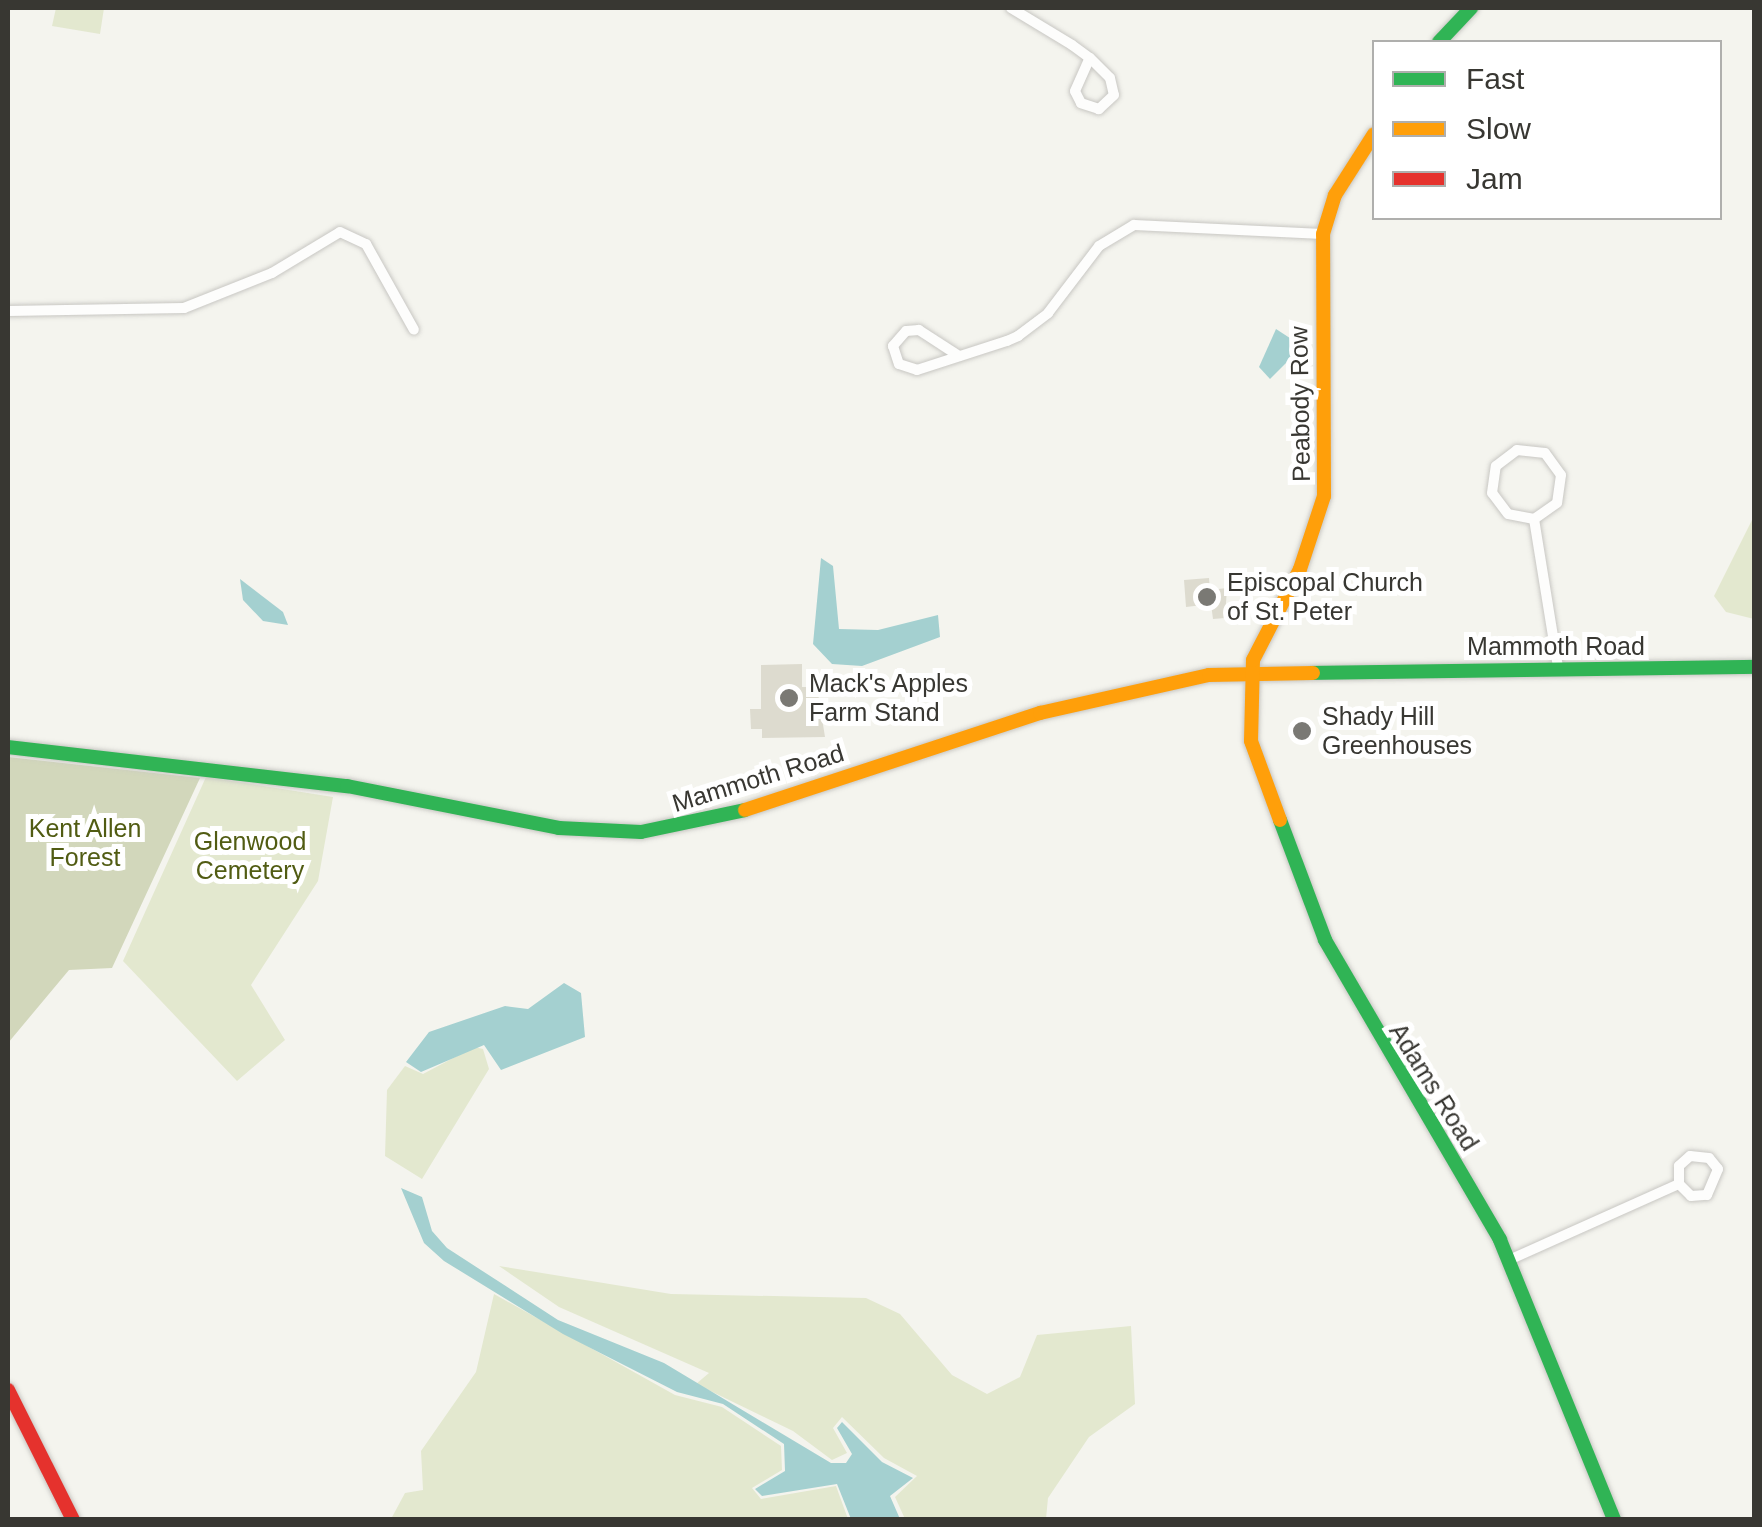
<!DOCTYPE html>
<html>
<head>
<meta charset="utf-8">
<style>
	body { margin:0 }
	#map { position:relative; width:1762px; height:1527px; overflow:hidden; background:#f4f4ee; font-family:Arial,sans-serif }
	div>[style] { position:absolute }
	.green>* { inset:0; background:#e3e8cf }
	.forest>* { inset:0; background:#d2d7bb }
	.water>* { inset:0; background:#a4d0d0 }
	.building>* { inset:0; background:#dddbcf }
	.roads { filter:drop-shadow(0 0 2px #c8c7c3) drop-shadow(0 0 2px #c8c7c3) }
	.street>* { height:10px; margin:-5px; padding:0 5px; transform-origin:5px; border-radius:5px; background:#fdfdfc }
	.fast>* { height:14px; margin:-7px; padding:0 7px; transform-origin:7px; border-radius:7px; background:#30b455 }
	.slow>* { height:14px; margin:-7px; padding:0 7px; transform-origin:7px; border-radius:7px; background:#ff9f0a }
	.jam>* { height:14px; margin:-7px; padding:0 7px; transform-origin:7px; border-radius:7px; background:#e5322d }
	.dots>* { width:28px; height:28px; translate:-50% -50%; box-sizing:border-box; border:5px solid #fff; border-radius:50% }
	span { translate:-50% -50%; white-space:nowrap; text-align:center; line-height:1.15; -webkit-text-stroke:10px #fff; paint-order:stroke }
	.street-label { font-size:25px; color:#383732 }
	.poi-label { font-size:25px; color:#383732 }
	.left { translate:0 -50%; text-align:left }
	.park-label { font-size:25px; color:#515c13 }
	.frame { position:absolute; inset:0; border:10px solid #383732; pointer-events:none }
	.legend { position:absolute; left:1372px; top:40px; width:350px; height:180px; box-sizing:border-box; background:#fff; border:2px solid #afafad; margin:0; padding:12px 18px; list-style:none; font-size:30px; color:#383732 }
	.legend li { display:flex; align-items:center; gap:20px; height:50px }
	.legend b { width:50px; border:2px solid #afafad }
</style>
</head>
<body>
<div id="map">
	<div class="green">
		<i style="clip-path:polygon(56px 8px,104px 8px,100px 34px,52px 26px)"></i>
		<i style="clip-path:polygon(1754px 516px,1754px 619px,1726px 612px,1714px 596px)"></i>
		<i style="clip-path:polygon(206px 777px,333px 797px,318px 881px,251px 985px,285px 1040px,237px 1081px,123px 961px)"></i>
		<i style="clip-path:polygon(474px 1047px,483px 1049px,489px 1069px,422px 1179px,385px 1156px,387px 1090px,405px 1066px,423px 1074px)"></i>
		<i style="clip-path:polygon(499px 1266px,671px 1294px,866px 1298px,900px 1314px,952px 1375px,987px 1394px,1020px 1377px,1037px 1335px,1131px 1326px,1135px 1404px,1089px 1437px,1048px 1498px,1046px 1519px,905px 1519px,895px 1497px,917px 1476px,884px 1458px,842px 1417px,833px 1428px,847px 1453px,832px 1460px,793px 1431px,696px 1384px,709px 1373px,559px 1307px)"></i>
		<i style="clip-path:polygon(494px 1294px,675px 1395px,722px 1407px,781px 1446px,782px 1470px,752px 1488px,761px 1499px,836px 1486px,848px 1519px,391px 1519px,405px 1493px,423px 1490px,421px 1451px,476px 1372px)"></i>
	</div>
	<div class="forest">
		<i style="clip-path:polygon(8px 757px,200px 778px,112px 968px,69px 970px,8px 1043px)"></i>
	</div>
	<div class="water">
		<i style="clip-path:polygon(1276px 329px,1296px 342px,1294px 355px,1270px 379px,1259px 367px)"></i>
		<i style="clip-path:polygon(821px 558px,833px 566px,839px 629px,878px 630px,938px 615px,940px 637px,862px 666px,832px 664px,813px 644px)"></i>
		<i style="clip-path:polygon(240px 579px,283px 612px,288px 625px,263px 621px,243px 600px)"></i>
		<i style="clip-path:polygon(564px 983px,581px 993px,585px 1037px,501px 1070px,484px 1045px,421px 1072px,406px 1062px,429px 1032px,505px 1006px,528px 1009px)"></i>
		<i style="clip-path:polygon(401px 1188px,422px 1197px,432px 1231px,447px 1248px,558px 1320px,664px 1363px,831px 1463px,846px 1463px,852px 1454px,837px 1428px,842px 1422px,882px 1462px,913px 1478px,890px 1496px,900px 1519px,851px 1519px,837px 1484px,762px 1496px,755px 1489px,785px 1471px,784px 1444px,723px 1404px,677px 1392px,563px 1334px,444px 1261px,424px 1243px)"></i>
	</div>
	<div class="building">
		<i style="clip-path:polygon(1209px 578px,1210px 590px,1227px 588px,1225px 618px,1213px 619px,1211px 604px,1186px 607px,1184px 580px)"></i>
		<i style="clip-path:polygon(802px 664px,802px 687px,817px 687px,825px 737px,762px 738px,762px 729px,751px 729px,750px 709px,761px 709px,761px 665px)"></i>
	</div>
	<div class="roads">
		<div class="street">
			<i style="left:1011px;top:8px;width:71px;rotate:31.2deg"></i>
			<i style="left:1072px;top:45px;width:22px;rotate:36deg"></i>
			<i style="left:1090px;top:58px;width:28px;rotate:45deg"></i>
			<i style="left:1110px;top:78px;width:17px;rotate:77deg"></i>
			<i style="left:1114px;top:95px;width:21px;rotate:137deg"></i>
			<i style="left:1099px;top:109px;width:19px;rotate:-162deg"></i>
			<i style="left:1081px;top:103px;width:13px;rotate:-117deg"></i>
			<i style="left:1075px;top:91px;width:36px;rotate:-66deg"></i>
			<i style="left:8px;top:311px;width:176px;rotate:-1deg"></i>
			<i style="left:184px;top:308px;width:95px;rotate:-21.7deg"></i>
			<i style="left:272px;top:273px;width:79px;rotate:-31.1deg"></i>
			<i style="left:340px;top:232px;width:29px;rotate:25deg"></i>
			<i style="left:366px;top:244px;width:98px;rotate:60.8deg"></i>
			<i style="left:959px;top:356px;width:48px;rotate:-147deg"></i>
			<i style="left:919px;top:330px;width:13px;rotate:176deg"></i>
			<i style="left:906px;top:331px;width:20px;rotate:131deg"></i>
			<i style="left:893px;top:346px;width:19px;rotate:72deg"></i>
			<i style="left:899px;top:364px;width:19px;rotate:18deg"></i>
			<i style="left:917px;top:370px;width:95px;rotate:-17.9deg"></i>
			<i style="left:1007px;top:341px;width:12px;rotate:-24deg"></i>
			<i style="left:1018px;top:336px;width:38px;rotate:-37deg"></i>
			<i style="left:1048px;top:313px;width:84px;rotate:-52.7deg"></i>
			<i style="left:1099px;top:246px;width:41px;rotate:-31deg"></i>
			<i style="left:1134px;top:225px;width:189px;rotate:2.7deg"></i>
			<i style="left:1534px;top:519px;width:26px;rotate:-169deg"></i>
			<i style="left:1508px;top:514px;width:26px;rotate:-127deg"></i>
			<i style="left:1492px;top:493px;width:27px;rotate:-82deg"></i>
			<i style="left:1496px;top:466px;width:26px;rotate:-37deg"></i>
			<i style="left:1517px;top:450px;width:28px;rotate:6deg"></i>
			<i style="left:1545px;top:453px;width:27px;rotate:54deg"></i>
			<i style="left:1561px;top:475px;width:28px;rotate:98deg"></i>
			<i style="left:1557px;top:503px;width:28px;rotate:145deg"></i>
			<i style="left:1534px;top:519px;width:151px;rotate:80.8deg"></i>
			<i style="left:1509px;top:1260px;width:186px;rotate:-24.1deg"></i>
			<i style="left:1679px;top:1184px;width:17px;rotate:45deg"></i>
			<i style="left:1691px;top:1196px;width:16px;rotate:-4deg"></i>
			<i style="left:1707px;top:1195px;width:28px;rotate:-67deg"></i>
			<i style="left:1718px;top:1169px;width:14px;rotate:-129deg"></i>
			<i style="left:1709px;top:1158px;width:19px;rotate:-174deg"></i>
			<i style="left:1690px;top:1156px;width:15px;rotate:138deg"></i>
			<i style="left:1679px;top:1166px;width:18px;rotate:90deg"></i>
		</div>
		<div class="fast">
			<i style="left:1439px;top:42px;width:47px;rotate:-46.7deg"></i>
			<i style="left:1313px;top:673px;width:441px;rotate:-0.8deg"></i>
			<i style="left:8px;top:747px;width:341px;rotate:6.6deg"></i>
			<i style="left:347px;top:786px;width:216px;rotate:11.2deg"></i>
			<i style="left:559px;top:828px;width:82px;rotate:2.8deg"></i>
			<i style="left:641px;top:832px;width:106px;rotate:-11.9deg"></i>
			<i style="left:1280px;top:820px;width:128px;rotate:69.4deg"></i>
			<i style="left:1325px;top:940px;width:347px;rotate:59.7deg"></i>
			<i style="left:1500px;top:1240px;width:302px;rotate:67.8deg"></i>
		</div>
		<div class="slow">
			<i style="left:745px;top:810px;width:311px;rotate:-18.2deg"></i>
			<i style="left:1040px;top:713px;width:173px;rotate:-12.7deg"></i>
			<i style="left:1209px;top:675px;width:104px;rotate:-1.1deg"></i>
			<i style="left:1280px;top:820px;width:84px;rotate:-110.2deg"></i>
			<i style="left:1251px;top:741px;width:81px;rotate:-88.6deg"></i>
			<i style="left:1253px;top:660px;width:102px;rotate:-62.7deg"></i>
			<i style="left:1300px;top:569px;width:77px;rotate:-71.8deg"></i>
			<i style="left:1324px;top:496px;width:262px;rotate:-90.2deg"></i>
			<i style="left:1323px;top:234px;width:41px;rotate:-72.9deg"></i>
			<i style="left:1335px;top:195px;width:72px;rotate:-57.4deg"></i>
		</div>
		<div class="jam">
			<i style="left:8px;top:1390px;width:145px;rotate:63.4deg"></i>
		</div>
	</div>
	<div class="dots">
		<i style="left:1207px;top:597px;background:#7a7974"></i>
		<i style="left:789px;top:698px;background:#7a7974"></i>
		<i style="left:1302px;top:731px;background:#7a7974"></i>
	</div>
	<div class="street-label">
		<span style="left:1300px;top:404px;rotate:-91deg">Peabody Row</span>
		<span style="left:1556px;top:646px">Mammoth Road</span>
		<span style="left:758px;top:778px;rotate:-17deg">Mammoth Road</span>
		<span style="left:1434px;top:1087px;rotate:58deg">Adams Road</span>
	</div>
	<div class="poi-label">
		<span class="left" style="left:1227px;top:597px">Episcopal Church<br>of St. Peter</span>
		<span class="left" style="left:809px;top:698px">Mack's Apples<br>Farm Stand</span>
		<span class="left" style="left:1322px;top:731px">Shady Hill<br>Greenhouses</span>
	</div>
	<div class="park-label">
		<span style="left:85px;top:843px">Kent Allen<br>Forest</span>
		<span style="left:250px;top:856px">Glenwood<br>Cemetery</span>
	</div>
	<div class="frame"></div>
	<ul class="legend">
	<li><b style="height:12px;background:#30b455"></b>Fast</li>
	<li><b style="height:12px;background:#ff9f0a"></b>Slow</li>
	<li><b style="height:12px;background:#e5322d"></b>Jam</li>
	</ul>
</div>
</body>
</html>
